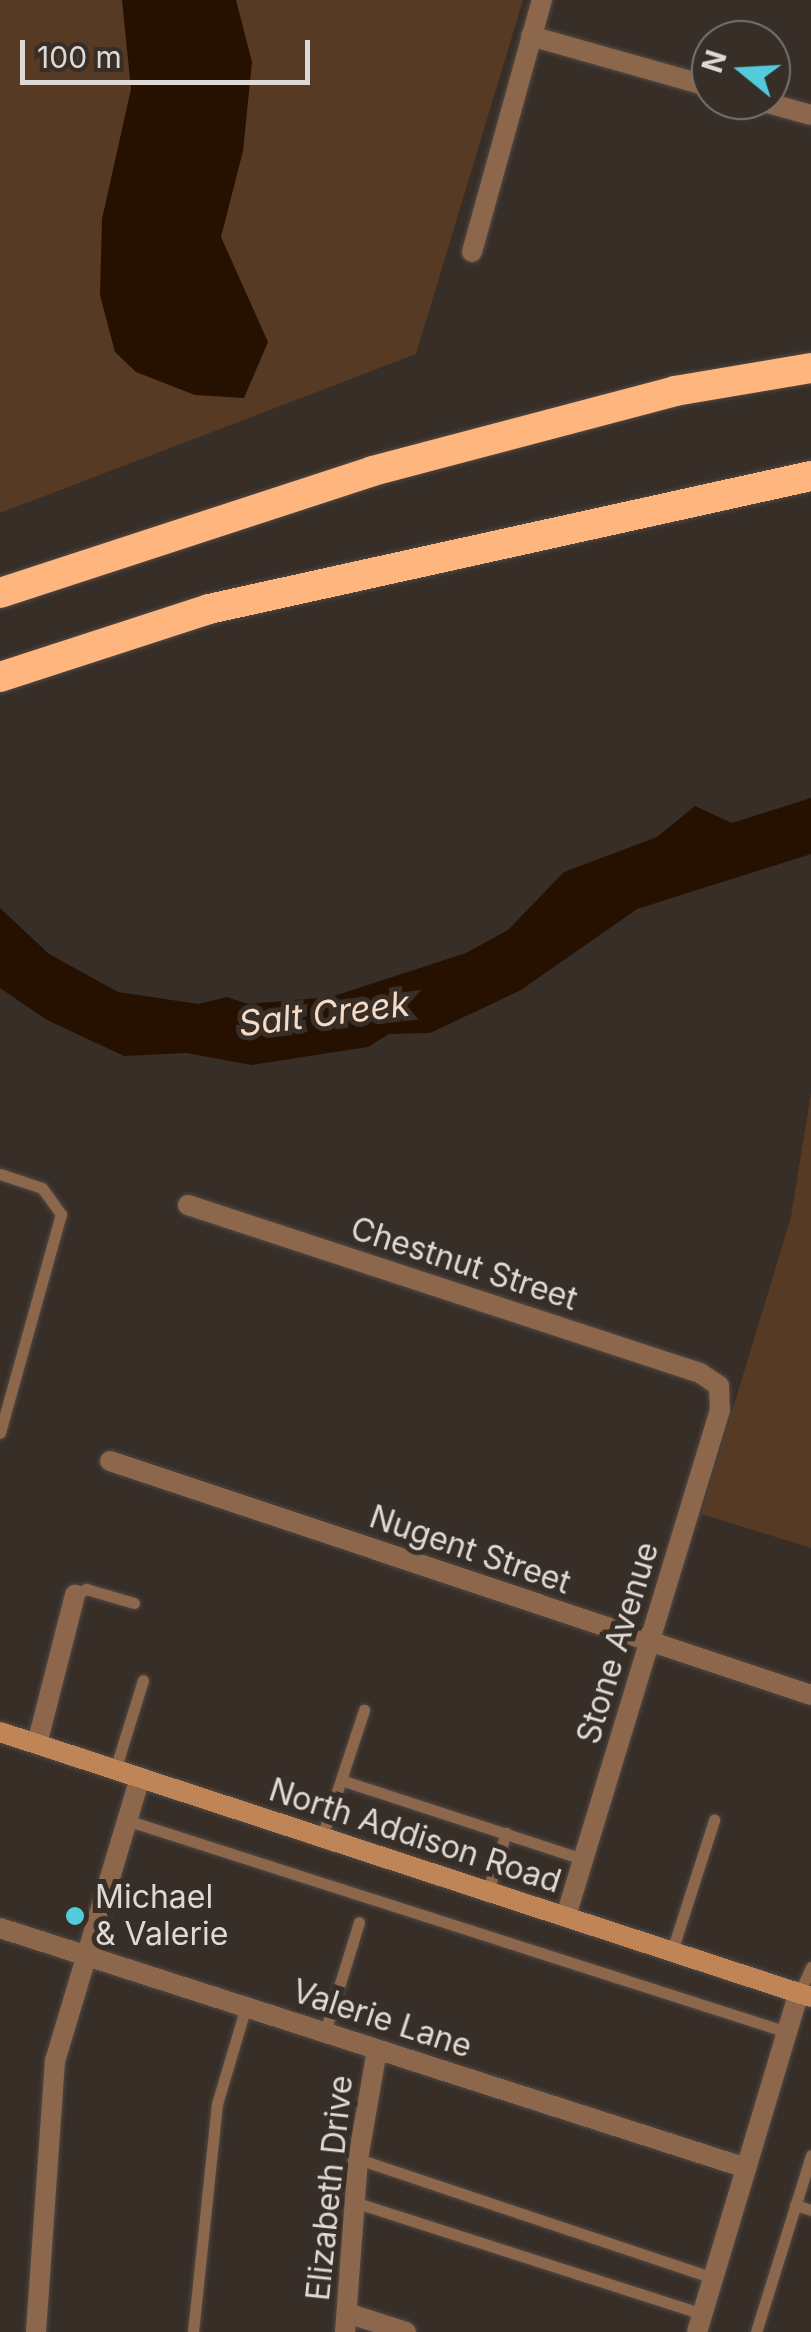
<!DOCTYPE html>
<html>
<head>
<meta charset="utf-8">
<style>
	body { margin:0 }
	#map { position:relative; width:811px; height:2332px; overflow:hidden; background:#372e28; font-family:Inter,sans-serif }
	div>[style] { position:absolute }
	.green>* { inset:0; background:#573a23 }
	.water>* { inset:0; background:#261000 }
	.roads { filter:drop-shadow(0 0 2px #524944) drop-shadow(0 0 2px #524944) }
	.lane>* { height:11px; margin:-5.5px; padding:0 5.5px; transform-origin:5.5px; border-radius:5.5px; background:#8c674b }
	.street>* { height:20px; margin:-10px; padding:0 10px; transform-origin:10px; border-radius:10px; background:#8c674b }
	.secondary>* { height:20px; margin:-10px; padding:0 10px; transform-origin:10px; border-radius:10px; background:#c08557 }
	.highway>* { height:30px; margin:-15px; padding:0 15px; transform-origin:15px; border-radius:15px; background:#ffb67e }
	.dots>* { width:28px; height:28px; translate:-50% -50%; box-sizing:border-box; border:5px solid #372e28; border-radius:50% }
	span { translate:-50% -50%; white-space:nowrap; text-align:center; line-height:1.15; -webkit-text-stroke:10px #372e28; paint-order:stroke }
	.street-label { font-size:32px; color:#dfd9d5 }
	.poi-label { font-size:32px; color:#dfd9d5 }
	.left { translate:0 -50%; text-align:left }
	.water-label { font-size:35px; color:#f8dbc5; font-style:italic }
	.north { position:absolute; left:691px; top:20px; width:100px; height:100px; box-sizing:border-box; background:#372e28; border:2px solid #7a726d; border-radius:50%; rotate:288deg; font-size:28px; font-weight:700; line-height:40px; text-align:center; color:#dfd9d5 }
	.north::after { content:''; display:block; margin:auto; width:35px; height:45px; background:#53cbdb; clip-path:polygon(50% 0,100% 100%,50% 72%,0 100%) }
	.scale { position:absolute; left:20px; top:40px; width:290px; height:45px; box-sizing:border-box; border:5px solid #dfd9d5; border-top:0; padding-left:12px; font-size:30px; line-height:35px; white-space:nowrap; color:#dfd9d5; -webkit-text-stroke:8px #372e28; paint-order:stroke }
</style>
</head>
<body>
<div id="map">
	<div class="green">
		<i style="clip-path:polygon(0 0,523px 0,416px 354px,0 513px)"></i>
		<i style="clip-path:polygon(811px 1093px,811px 1548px,701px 1514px,791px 1217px)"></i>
	</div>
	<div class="water">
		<i style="clip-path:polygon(122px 0,236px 0,252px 62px,243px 151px,221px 237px,268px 342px,244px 398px,195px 395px,136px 372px,115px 352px,100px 295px,102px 219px,131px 89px)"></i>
		<i style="clip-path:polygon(811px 798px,811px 854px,637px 909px,521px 990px,430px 1033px,389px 1034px,368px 1047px,251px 1065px,187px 1053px,124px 1056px,47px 1020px,0 988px,0 908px,49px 954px,118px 992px,198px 1004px,227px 997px,248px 1004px,331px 997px,466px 953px,508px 930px,564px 872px,657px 837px,695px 806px,732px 823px)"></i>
	</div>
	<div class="roads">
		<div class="lane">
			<i style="left:0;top:1174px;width:44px;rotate:18.4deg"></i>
			<i style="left:42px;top:1188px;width:32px;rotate:54deg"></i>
			<i style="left:61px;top:1214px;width:227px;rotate:105.6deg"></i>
			<i style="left:75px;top:1595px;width:13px;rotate:-29deg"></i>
			<i style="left:86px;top:1589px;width:50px;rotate:16.3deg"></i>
			<i style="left:115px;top:1770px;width:94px;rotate:-72.7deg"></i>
			<i style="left:341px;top:1780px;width:255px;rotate:18.1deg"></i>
			<i style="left:126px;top:1820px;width:694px;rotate:17.78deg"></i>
			<i style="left:322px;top:1837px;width:134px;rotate:-71.7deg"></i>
			<i style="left:488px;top:1891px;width:61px;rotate:-72.8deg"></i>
			<i style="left:672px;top:1951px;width:138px;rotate:-72.2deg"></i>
			<i style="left:799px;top:1993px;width:29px;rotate:-65deg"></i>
			<i style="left:325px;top:2032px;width:115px;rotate:-72.8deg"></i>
			<i style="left:358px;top:2159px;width:374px;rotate:18.5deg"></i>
			<i style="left:354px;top:2202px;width:367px;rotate:17.8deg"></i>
			<i style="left:795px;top:2205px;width:17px;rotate:17deg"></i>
			<i style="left:193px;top:2332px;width:229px;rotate:-84deg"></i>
			<i style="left:217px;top:2104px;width:102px;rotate:-73.5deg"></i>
			<i style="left:756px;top:2332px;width:185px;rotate:-72.7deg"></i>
		</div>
		<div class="street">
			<i style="left:531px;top:36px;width:187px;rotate:15.8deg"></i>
			<i style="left:757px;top:100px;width:56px;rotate:15.5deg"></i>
			<i style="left:472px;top:252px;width:262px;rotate:-74.5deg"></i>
			<i style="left:188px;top:1205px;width:539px;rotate:18.17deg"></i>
			<i style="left:700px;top:1373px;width:23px;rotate:34deg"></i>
			<i style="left:719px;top:1386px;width:24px;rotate:88deg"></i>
			<i style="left:720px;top:1410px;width:529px;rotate:106.93deg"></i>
			<i style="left:110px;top:1461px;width:739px;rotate:18.46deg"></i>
			<i style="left:37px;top:1744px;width:154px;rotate:-75.7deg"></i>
			<i style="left:0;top:1928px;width:784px;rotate:17.83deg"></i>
			<i style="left:347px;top:2313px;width:62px;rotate:17.9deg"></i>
			<i style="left:36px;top:2332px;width:272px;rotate:-86deg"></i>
			<i style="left:55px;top:2061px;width:296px;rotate:-73.3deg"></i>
			<i style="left:345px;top:2332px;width:173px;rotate:-85.7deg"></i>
			<i style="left:358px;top:2159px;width:111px;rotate:-80.1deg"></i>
			<i style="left:697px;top:2332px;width:354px;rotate:-73.3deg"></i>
		</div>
		<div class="secondary">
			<i style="left:0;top:1732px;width:853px;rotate:18.1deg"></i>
		</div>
		<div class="highway">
			<i style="left:0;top:593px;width:392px;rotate:-18.1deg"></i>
			<i style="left:373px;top:471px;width:312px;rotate:-14.8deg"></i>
			<i style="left:675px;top:391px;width:138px;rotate:-9.6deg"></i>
			<i style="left:0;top:677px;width:220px;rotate:-18deg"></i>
			<i style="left:209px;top:609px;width:617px;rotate:-12.46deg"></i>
		</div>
	</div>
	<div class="dots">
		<i style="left:75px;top:1916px;background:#53cbdb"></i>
	</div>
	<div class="street-label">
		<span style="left:464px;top:1264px;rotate:18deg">Chestnut Street</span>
		<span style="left:470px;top:1550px;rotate:19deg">Nugent Street</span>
		<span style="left:618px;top:1643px;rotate:-73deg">Stone Avenue</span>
		<span style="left:415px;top:1836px;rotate:18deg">North Addison Road</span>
		<span style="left:382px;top:2019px;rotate:18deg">Valerie Lane</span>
		<span style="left:330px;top:2188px;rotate:-84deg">Elizabeth Drive</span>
	</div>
	<div class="poi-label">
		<span class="left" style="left:95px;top:1916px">Michael<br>&amp; Valerie</span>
	</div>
	<div class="water-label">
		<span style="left:324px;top:1013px;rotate:-7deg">Salt Creek</span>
	</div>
	<div class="north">N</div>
	<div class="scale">100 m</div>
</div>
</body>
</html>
